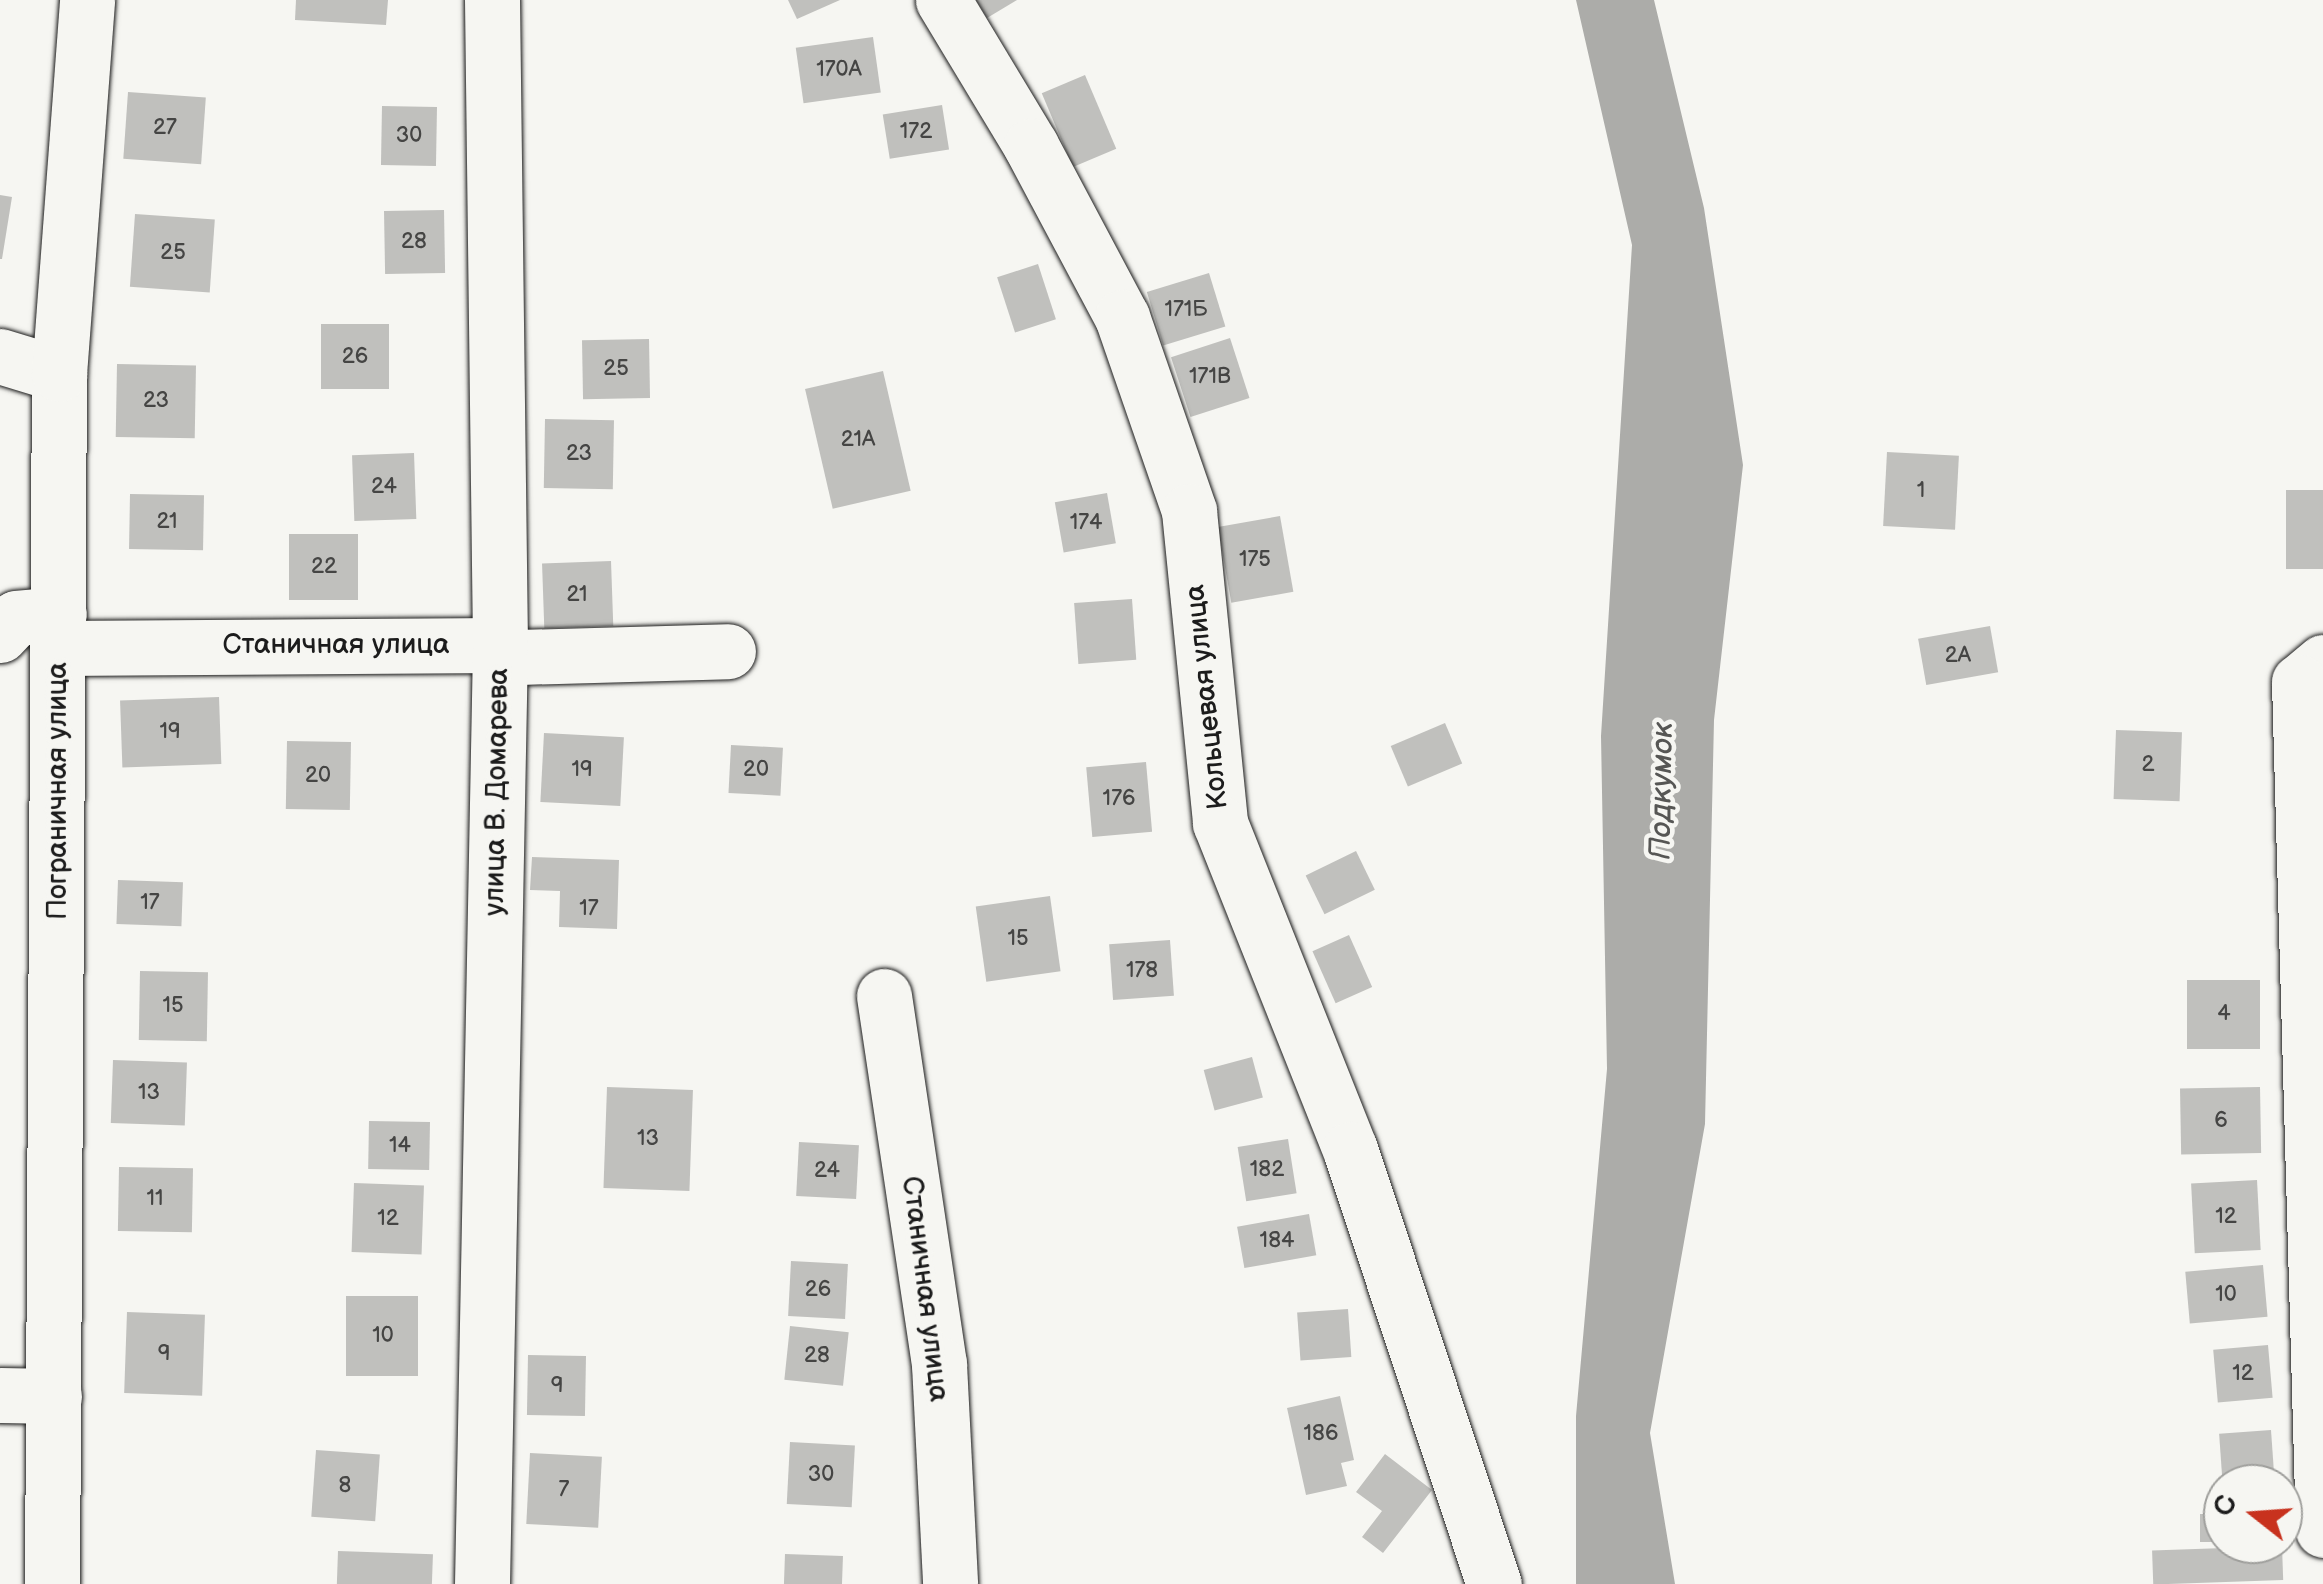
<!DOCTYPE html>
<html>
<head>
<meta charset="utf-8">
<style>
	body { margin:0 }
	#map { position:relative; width:2323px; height:1584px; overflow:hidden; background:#f6f6f2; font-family:"Balsamiq Sans",sans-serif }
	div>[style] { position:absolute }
	.water>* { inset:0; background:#acaca9 }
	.building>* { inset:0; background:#c0c0bd; transform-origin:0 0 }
	.roads { filter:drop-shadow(0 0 2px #1c1c1c) drop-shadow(0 0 2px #1c1c1c) }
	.minor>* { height:55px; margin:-27.5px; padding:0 27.5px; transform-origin:27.5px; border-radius:27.5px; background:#f6f6f2 }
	span { translate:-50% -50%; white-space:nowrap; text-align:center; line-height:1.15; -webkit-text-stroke:9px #f6f6f2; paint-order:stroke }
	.number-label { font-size:22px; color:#454544 }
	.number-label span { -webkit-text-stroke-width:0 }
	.street-label { font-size:28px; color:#1c1c1c }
	.water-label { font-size:30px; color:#565654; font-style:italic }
	.north { position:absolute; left:2203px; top:1464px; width:100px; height:100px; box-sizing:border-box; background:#f6f6f2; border:2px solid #9f9f9c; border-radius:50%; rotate:287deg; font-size:28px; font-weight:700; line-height:40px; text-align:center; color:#1c1c1c }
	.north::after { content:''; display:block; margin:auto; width:35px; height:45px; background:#c8321e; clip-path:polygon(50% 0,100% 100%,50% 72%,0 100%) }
</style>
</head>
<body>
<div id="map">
	<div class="water">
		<i style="clip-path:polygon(1576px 0,1654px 0,1704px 208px,1743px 465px,1714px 720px,1705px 1124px,1650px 1433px,1675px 1584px,1576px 1584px,1576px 1416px,1607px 1069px,1601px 736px,1632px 245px)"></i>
	</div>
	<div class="building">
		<i style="clip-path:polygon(296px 0,388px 0,386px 25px,295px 20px)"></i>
		<i style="clip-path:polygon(788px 0,840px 0,797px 19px)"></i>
		<i style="clip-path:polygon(976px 0,1017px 0,987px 18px)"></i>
		<i style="left:873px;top:37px;width:56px;height:78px;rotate:82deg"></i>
		<i style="left:1085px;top:75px;width:80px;height:47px;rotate:67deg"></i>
		<i style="left:128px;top:92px;width:78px;height:67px;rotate:4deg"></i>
		<i style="left:942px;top:105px;width:45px;height:60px;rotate:81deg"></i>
		<i style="left:382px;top:106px;width:55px;height:59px;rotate:1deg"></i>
		<i style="clip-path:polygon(0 195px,12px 197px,2px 259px,0 259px)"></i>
		<i style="left:444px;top:210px;width:63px;height:60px;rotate:89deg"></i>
		<i style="left:135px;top:214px;width:80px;height:73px;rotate:4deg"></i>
		<i style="left:1038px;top:264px;width:58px;height:43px;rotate:72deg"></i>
		<i style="left:1209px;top:273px;width:56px;height:65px;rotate:73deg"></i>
		<i style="left:321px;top:324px;width:68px;height:65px"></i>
		<i style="left:1230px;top:338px;width:63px;height:62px;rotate:72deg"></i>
		<i style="left:649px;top:339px;width:59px;height:67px;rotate:89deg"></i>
		<i style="left:117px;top:364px;width:79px;height:73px;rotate:1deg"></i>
		<i style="left:883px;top:371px;width:123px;height:80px;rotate:77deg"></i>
		<i style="left:545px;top:419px;width:69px;height:69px;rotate:1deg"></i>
		<i style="left:1887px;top:452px;width:72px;height:74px;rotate:3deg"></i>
		<i style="left:414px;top:453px;width:66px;height:62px;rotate:88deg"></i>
		<i style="left:2323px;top:490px;width:79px;height:37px;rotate:90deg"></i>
		<i style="left:1107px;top:493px;width:51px;height:53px;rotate:80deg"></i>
		<i style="left:130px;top:494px;width:74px;height:55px;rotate:1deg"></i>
		<i style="left:1280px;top:516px;width:77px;height:63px;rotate:80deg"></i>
		<i style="left:289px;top:534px;width:69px;height:66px"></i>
		<i style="left:611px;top:561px;width:65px;height:69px;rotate:88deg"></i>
		<i style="left:1132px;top:599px;width:61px;height:58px;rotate:86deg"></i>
		<i style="left:1990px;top:626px;width:47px;height:73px;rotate:80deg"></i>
		<i style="left:219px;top:697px;width:67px;height:99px;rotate:88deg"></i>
		<i style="left:1445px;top:723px;width:44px;height:59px;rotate:67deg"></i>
		<i style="left:2116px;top:730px;width:66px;height:69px;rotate:2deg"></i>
		<i style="left:544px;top:733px;width:80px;height:69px;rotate:3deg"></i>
		<i style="left:287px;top:741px;width:64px;height:68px;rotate:1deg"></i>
		<i style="left:731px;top:745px;width:52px;height:48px;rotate:3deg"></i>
		<i style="left:1146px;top:762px;width:70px;height:60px;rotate:85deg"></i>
		<i style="left:1356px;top:851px;width:43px;height:56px;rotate:64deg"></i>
		<i style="clip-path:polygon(532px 857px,619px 860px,617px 929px,559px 927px,560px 891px,530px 890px)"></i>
		<i style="left:118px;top:880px;width:65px;height:44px;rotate:2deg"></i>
		<i style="left:1050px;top:896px;width:76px;height:75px;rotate:82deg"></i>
		<i style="left:1349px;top:935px;width:57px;height:40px;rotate:66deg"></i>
		<i style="left:1170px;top:940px;width:56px;height:61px;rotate:86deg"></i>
		<i style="left:140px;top:971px;width:68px;height:69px;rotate:1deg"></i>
		<i style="left:2187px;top:980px;width:73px;height:69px"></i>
		<i style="left:1252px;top:1057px;width:42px;height:50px;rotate:75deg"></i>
		<i style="left:113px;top:1060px;width:74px;height:63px;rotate:2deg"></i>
		<i style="left:607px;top:1087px;width:86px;height:101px;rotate:2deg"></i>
		<i style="left:2260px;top:1087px;width:66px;height:80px;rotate:89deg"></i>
		<i style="left:369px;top:1121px;width:61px;height:48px;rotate:1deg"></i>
		<i style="left:1288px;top:1139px;width:55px;height:51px;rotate:81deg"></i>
		<i style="left:799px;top:1142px;width:60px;height:54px;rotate:3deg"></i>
		<i style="left:119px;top:1167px;width:74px;height:64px;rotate:1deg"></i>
		<i style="left:2257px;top:1180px;width:70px;height:66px;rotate:87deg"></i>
		<i style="left:354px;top:1183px;width:70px;height:69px;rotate:2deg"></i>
		<i style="left:1309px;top:1214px;width:42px;height:73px;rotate:80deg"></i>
		<i style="left:791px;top:1261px;width:57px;height:55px;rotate:3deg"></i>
		<i style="left:2263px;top:1265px;width:52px;height:78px;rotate:85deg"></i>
		<i style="left:346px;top:1296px;width:72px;height:80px"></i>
		<i style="left:1348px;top:1309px;width:48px;height:51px;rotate:86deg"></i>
		<i style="left:127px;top:1312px;width:78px;height:81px;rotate:2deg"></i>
		<i style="left:790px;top:1326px;width:59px;height:54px;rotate:6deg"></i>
		<i style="left:2268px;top:1345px;width:53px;height:55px;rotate:85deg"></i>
		<i style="left:528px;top:1355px;width:58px;height:60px;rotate:1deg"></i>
		<i style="clip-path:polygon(1340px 1396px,1354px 1460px,1341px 1463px,1347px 1486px,1306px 1495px,1287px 1408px)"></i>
		<i style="left:2271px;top:1430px;width:54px;height:52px;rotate:86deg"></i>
		<i style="left:790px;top:1442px;width:65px;height:62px;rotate:3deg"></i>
		<i style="left:316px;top:1450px;width:64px;height:67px;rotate:4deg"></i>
		<i style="left:530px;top:1453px;width:72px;height:71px;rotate:3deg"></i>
		<i style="clip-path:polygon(1385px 1454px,1432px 1490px,1383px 1553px,1362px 1537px,1382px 1511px,1356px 1492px)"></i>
		<i style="left:2223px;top:1514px;width:28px;height:23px;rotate:90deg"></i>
		<i style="left:2282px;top:1546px;width:34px;height:130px;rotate:88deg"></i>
		<i style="left:338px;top:1551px;width:95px;height:33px;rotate:2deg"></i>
		<i style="left:785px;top:1554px;width:58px;height:30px;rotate:2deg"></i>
	</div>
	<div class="roads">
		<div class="minor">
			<i style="left:943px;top:0;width:170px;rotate:58.9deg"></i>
			<i style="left:1031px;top:146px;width:194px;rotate:62deg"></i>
			<i style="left:1122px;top:317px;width:205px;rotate:70.9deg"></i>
			<i style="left:1189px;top:511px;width:314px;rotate:84.3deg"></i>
			<i style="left:1220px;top:823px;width:351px;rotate:68.3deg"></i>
			<i style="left:1350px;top:1149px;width:458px;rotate:71.7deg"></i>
			<i style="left:0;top:356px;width:62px;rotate:17deg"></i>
			<i style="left:0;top:635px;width:23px;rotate:-47deg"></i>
			<i style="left:16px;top:618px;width:43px;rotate:-5.3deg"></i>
			<i style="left:59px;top:648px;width:441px;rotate:-0.4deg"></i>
			<i style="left:500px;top:645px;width:22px;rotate:32deg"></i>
			<i style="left:519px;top:657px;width:209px;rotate:-1.6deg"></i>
			<i style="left:2323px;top:662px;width:31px;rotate:140deg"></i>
			<i style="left:2299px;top:682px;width:848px;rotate:88.38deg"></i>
			<i style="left:884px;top:996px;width:372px;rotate:81.5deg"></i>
			<i style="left:939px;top:1364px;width:220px;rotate:87.1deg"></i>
			<i style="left:0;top:1395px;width:54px;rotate:1.1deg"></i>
			<i style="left:52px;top:1584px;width:1210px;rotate:-89.67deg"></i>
			<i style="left:59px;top:374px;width:375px;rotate:-85.7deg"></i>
			<i style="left:482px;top:1584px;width:939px;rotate:-88.9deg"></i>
			<i style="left:500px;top:645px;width:645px;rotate:-90.71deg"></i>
		</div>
	</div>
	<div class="number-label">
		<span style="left:839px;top:70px">170А</span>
		<span style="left:165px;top:128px">27</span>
		<span style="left:916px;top:132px">172</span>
		<span style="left:409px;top:136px">30</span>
		<span style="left:414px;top:242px">28</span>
		<span style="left:173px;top:253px">25</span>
		<span style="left:1186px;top:310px">171Б</span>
		<span style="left:355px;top:357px">26</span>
		<span style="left:616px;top:369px">25</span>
		<span style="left:1210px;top:377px">171В</span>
		<span style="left:156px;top:401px">23</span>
		<span style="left:858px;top:440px">21А</span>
		<span style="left:579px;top:454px">23</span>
		<span style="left:384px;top:487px">24</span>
		<span style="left:1921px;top:491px">1</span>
		<span style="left:167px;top:522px">21</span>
		<span style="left:1086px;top:523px">174</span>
		<span style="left:1255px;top:560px">175</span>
		<span style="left:324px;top:567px">22</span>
		<span style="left:577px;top:595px">21</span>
		<span style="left:1958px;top:656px">2А</span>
		<span style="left:170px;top:732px">19</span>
		<span style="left:2148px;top:765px">2</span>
		<span style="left:582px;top:770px">19</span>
		<span style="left:756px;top:770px">20</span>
		<span style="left:318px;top:776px">20</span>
		<span style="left:1119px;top:799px">176</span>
		<span style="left:150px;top:903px">17</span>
		<span style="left:589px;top:909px">17</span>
		<span style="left:1018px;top:939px">15</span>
		<span style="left:1142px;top:971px">178</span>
		<span style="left:173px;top:1006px">15</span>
		<span style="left:2224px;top:1014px">4</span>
		<span style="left:149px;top:1093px">13</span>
		<span style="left:2221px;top:1121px">6</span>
		<span style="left:648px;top:1139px">13</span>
		<span style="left:400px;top:1146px">14</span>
		<span style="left:1267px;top:1170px">182</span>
		<span style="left:827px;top:1171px">24</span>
		<span style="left:155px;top:1199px">11</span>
		<span style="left:2226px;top:1217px">12</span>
		<span style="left:388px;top:1219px">12</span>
		<span style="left:1277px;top:1241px">184</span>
		<span style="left:818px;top:1290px">26</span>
		<span style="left:2226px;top:1295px">10</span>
		<span style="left:383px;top:1336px">10</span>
		<span style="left:164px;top:1354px">9</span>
		<span style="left:817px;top:1356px">28</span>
		<span style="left:2243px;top:1374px">12</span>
		<span style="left:557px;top:1386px">9</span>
		<span style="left:1321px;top:1434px">186</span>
		<span style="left:821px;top:1475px">30</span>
		<span style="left:345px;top:1486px">8</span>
		<span style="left:564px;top:1490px">7</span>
	</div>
	<div class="street-label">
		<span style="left:336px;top:645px">Станичная улица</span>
		<span style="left:1207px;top:697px;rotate:-96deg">Кольцевая улица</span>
		<span style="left:58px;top:791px;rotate:-90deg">Пограничная улица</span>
		<span style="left:497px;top:792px;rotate:-89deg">улица В. Домарева</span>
		<span style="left:925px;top:1289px;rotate:83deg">Станичная улица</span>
	</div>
	<div class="water-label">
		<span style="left:1662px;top:791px;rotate:-89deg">Подкумок</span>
	</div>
	<div class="north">С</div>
</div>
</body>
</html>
